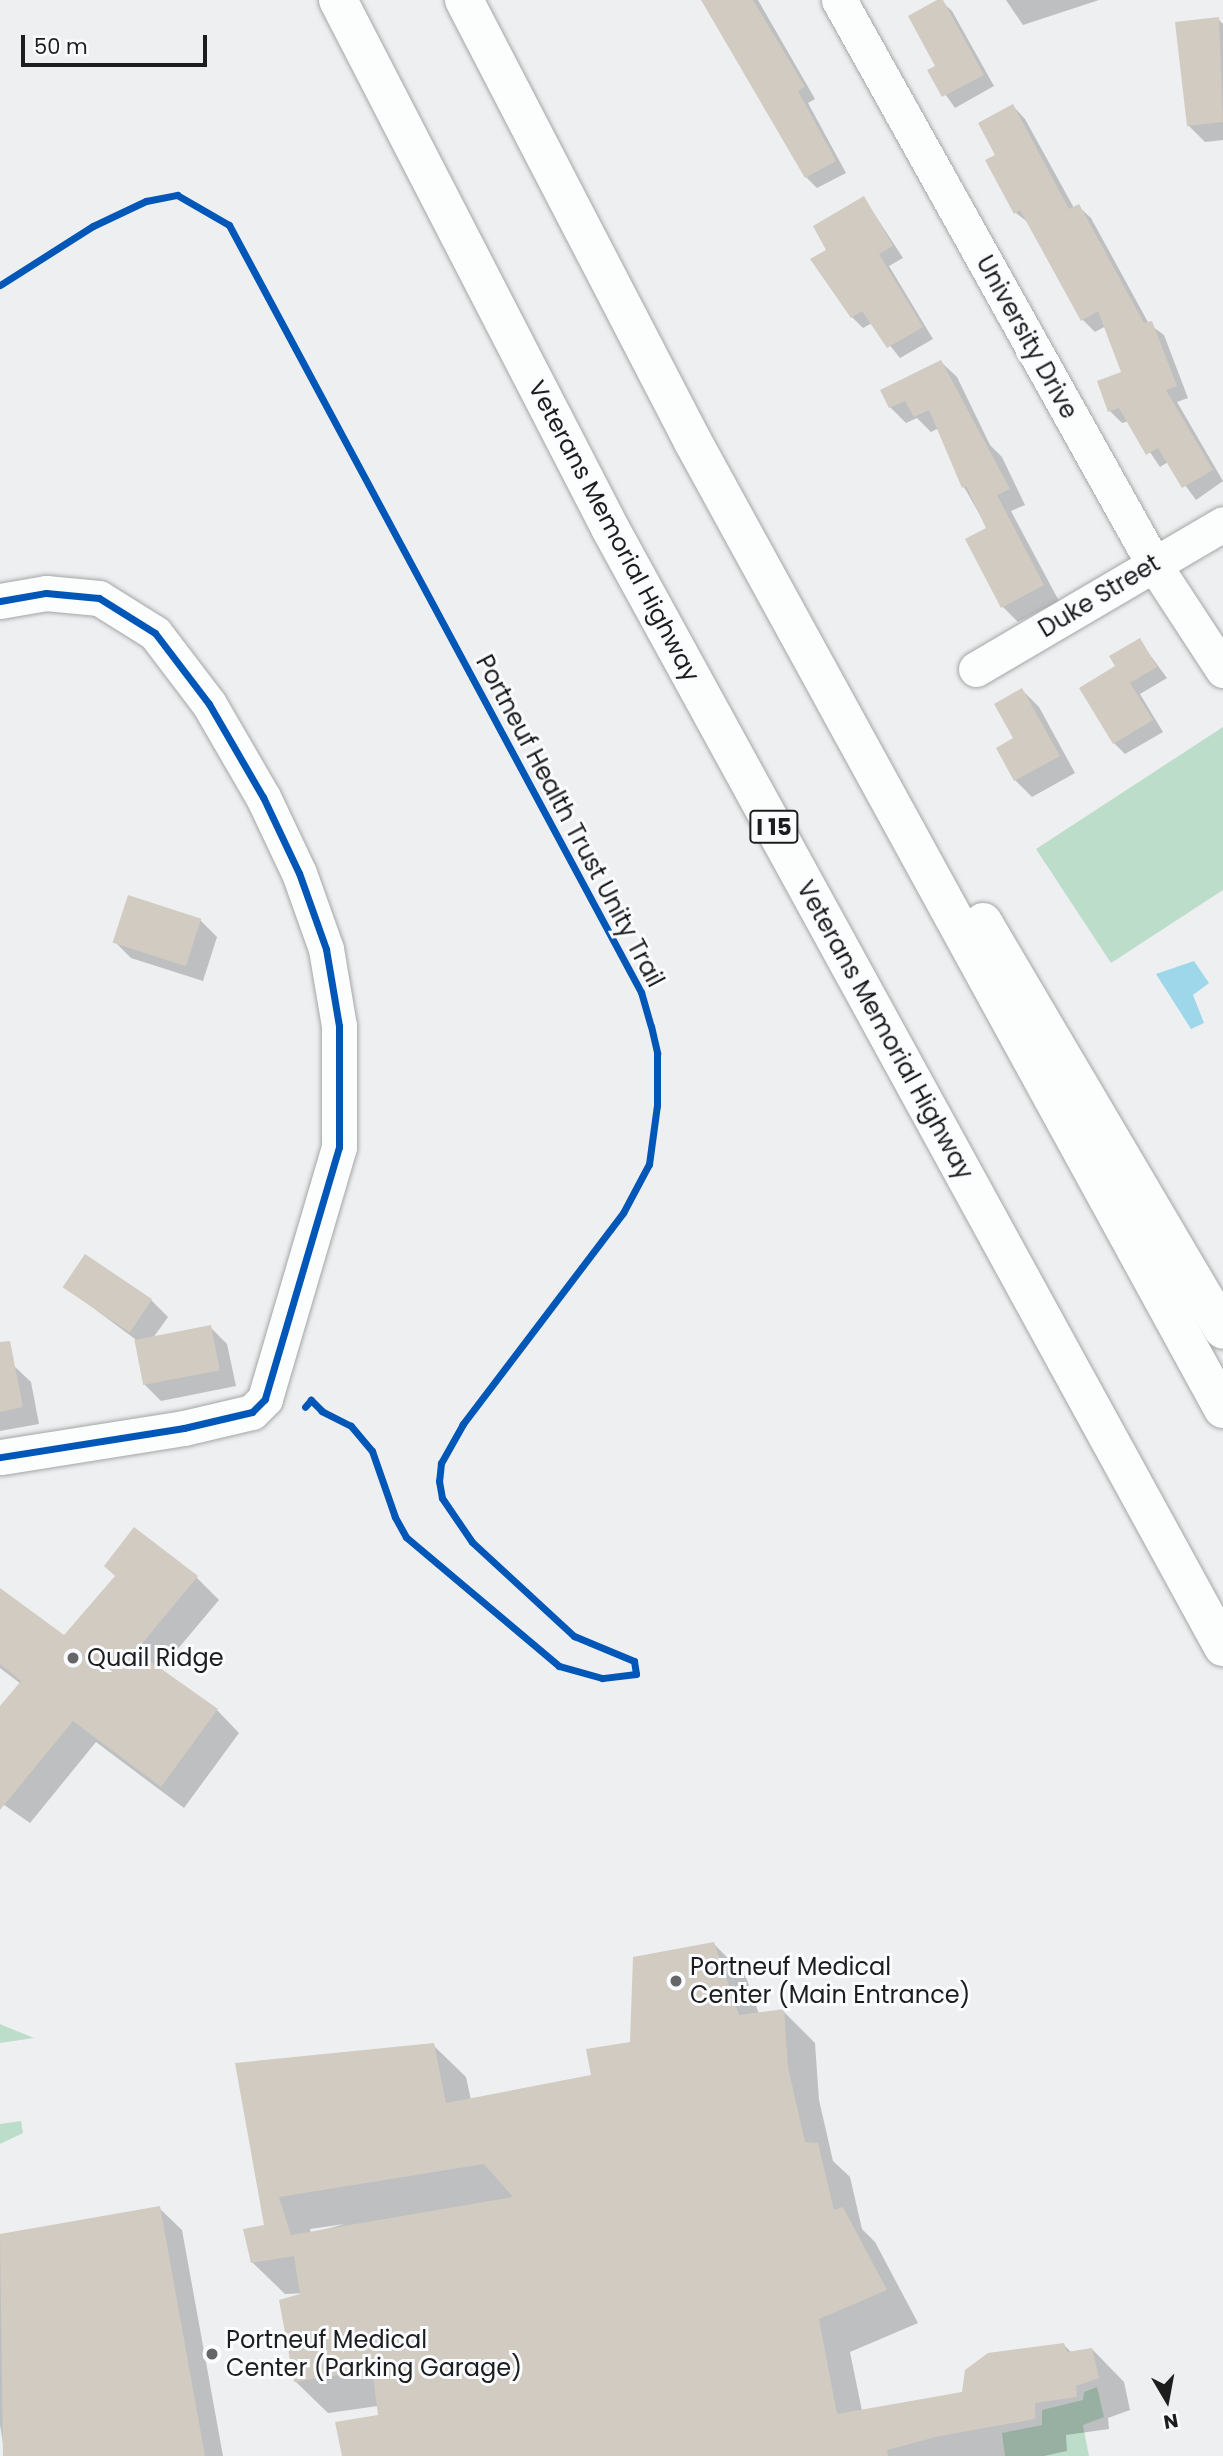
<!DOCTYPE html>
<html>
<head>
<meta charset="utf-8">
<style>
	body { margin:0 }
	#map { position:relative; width:1223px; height:2456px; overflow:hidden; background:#eeeff1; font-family:Poppins,sans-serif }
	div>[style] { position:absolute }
	.green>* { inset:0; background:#bdddcb }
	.water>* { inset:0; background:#9dd7e9 }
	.shadow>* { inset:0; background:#0003 }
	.building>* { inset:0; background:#d2cbc1; transform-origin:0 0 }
	.roads { filter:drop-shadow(0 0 2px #a5a6a7) drop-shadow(0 0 2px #a5a6a7) }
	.minor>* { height:35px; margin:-17.5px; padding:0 17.5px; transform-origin:17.5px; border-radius:17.5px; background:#fcfdfd }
	.highway>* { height:38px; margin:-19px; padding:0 19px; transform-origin:19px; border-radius:19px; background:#fcfdfd }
	.cycleway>* { height:7px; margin:-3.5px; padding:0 3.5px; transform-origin:3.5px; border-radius:3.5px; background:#0057b8 }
	.dots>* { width:19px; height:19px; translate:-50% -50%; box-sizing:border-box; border:4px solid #fbfcff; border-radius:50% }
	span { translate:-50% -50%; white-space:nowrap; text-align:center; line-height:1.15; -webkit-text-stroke:6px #fbfcff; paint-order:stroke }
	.shield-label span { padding:2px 5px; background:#fbfcff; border:2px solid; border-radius:5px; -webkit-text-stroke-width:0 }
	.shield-label { font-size:23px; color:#1d1d1e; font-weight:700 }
	.street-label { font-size:24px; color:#1d1d1e }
	.poi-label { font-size:24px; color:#1d1d1e }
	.left { translate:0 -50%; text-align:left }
	.north { position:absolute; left:1132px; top:2365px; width:70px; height:70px; -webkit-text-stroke:5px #fbfcff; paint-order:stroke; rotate:170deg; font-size:19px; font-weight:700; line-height:28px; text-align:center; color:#1d1d1e }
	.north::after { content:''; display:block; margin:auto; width:24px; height:32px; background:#1d1d1e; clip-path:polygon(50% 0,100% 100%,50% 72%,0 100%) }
	.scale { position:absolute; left:21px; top:35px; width:186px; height:32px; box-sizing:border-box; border:4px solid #1d1d1e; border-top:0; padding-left:9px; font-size:21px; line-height:24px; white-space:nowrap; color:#1d1d1e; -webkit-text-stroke:5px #fbfcff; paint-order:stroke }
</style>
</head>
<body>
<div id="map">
	<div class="green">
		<i style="clip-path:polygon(1223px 727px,1223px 890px,1111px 963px,1036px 849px)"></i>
		<i style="clip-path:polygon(0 2024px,2px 2025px,34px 2038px,0 2043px)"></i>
		<i style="clip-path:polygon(21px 2121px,23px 2133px,0 2144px,0 2124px)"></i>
		<i style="clip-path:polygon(1097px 2387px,1104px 2417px,1083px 2425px,1089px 2456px,1005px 2456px,1002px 2433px,1042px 2425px,1042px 2410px,1083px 2400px,1084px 2392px)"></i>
	</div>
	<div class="water">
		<i style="clip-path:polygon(1194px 961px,1209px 983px,1193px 995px,1204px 1023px,1191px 1029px,1156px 974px)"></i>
	</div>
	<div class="shadow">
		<i style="clip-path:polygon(702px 0,758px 0,815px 99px,808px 103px,846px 173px,817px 188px,806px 177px)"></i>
		<i style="clip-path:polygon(940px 0,952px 11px,994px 86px,955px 108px,929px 71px,938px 67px)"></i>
		<i style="clip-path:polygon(1006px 0,1099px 0,1023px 25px)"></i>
		<i style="clip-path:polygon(1218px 19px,1223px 24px,1223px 140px,1205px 142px,1188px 125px)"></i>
		<i style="clip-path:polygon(1013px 106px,1025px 119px,1074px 208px,1078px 206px,1091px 218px,1149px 324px,1164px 335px,1188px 398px,1177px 402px,1223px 481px,1196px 500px,1168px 462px,1160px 467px,1129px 421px,1122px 423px,1110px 411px,1124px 373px,1106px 326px,1095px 332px,1082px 319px,1030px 224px,1016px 213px,998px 156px)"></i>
		<i style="clip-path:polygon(864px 198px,903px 258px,889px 266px,933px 339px,900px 358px,872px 323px,863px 328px,852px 317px,829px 250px)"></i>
		<i style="clip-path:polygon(941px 362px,957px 377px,990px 445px,1002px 457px,1025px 505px,1011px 511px,1059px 601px,1018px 622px,1003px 607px,988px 529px,964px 487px,939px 428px,931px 432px,917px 418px,906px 423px,890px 407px)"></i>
		<i style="clip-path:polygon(1139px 640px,1167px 678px,1140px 694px,1163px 732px,1125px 754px,1114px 743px,1118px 667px)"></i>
		<i style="clip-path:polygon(1022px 690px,1039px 707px,1075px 773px,1032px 797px,1015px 780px)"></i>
		<i style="clip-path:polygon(200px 920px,217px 937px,203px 981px,131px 958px,114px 941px)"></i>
		<i style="clip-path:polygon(65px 1287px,151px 1300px,168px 1317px,153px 1338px,210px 1327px,227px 1344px,236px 1386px,161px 1401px,144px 1384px,135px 1339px)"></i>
		<i style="clip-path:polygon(13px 1365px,31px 1382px,39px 1424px,0 1431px,0 1367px)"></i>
		<i style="clip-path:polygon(196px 1577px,219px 1600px,160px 1670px,217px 1710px,239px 1733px,184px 1808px,96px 1742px,30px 1823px,0 1802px,0 1709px,21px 1684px,0 1668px,0 1590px,65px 1637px)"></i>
		<i style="clip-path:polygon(evenodd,714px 1944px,746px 1977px,759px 2014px,783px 2011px,815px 2043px,819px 2100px,833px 2161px,850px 2177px,862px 2229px,875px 2242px,918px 2323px,850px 2352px,862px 2411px,963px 2393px,1064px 2345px,1072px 2353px,1092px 2349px,1124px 2382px,1130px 2410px,1108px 2418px,1109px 2429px,1066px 2435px,1067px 2451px,1044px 2456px,343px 2456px,380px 2416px,378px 2406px,328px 2413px,295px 2381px,308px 2293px,285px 2294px,252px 2262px,267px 2227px,238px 2065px,433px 2045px,466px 2077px,471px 2100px,593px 2077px,632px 2044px,714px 1944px,345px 2224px,311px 2233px,310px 2229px,345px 2224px)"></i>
		<i style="clip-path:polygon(159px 2208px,182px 2230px,223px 2456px,5px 2456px,0 2425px,0 2236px)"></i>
	</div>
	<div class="building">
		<i style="clip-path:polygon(701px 0,753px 0,805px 87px,798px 91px,836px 161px,805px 178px)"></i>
		<i style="clip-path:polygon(937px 0,943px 0,984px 75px,942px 97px,927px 70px,935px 66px,908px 16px)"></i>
		<i style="clip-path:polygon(1219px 17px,1223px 122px,1187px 126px,1175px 22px)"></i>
		<i style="clip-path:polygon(1013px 104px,1069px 209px,1079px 204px,1144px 323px,1152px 321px,1177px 386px,1166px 390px,1213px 470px,1182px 488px,1158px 448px,1146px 455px,1119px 408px,1108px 412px,1097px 381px,1121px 372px,1098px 311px,1081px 321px,1020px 210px,1014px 214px,985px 160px,995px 155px,978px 123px)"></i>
		<i style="clip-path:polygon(864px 196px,893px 246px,879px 254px,923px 327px,887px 348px,862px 311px,851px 318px,810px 259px,826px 250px,813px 226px)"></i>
		<i style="clip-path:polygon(941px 360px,1010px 489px,997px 495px,1044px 585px,1001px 608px,965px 539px,986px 528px,966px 486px,962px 488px,929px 410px,914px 417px,905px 401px,889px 408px,880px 390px)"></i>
		<i style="clip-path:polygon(1140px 638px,1157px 667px,1130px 683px,1153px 720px,1113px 744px,1079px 688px,1115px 666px,1109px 656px)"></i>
		<i style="clip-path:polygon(1022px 688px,1060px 756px,1014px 781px,996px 748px,1013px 738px,994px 704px)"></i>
		<i style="left:128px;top:895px;width:77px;height:50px;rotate:18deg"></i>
		<i style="left:85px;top:1254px;width:81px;height:40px;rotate:34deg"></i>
		<i style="left:211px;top:1325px;width:46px;height:78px;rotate:79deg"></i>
		<i style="clip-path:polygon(10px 1341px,23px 1407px,0 1412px,0 1342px)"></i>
		<i style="clip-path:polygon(134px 1527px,198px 1576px,136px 1651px,218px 1709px,161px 1787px,73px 1721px,0 1810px,0 1706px,21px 1681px,0 1664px,0 1588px,64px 1635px,115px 1576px,104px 1566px)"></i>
		<i style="clip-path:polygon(evenodd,714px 1942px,739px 2015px,784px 2009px,788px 2067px,805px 2142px,818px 2143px,834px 2210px,843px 2207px,887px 2290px,819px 2319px,837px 2414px,962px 2392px,965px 2370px,988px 2353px,1064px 2343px,1067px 2352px,1092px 2348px,1099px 2378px,1076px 2386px,1077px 2397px,1035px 2403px,1035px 2419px,940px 2436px,887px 2450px,888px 2456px,342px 2456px,335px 2422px,378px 2415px,372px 2370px,294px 2382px,279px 2300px,300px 2294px,294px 2256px,251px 2263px,243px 2229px,264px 2225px,235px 2063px,434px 2043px,446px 2103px,591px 2075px,586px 2049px,630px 2042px,633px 1957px,714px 1942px,484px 2164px,513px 2197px,291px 2235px,279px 2197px,484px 2164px)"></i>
		<i style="clip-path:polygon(160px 2206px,205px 2456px,3px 2456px,0 2234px)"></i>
	</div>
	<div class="roads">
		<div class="minor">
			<i style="left:839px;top:0;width:645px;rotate:60.85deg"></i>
			<i style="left:1153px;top:563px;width:128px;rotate:56.8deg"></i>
			<i style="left:0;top:601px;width:47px;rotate:-9.9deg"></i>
			<i style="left:46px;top:593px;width:53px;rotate:5.4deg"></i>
			<i style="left:99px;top:598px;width:66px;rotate:32deg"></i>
			<i style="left:155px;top:633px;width:89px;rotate:52.7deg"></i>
			<i style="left:209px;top:704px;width:108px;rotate:59.9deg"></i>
			<i style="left:263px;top:797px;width:84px;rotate:64.7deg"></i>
			<i style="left:299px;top:873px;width:81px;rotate:70.4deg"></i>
			<i style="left:326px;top:949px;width:78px;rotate:80.4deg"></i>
			<i style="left:339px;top:1026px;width:121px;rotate:90deg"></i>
			<i style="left:339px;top:1147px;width:263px;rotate:106.4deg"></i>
			<i style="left:265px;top:1399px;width:18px;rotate:135deg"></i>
			<i style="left:252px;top:1412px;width:70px;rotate:166.8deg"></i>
			<i style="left:184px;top:1428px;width:186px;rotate:171deg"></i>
			<i style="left:976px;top:669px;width:286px;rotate:-30.4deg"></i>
		</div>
		<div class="highway">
			<i style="left:338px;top:0;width:594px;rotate:62.74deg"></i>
			<i style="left:610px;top:528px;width:1276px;rotate:61.29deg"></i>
			<i style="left:464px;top:0;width:496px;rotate:62.6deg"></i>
			<i style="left:692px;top:440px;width:1105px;rotate:61.28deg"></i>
			<i style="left:983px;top:922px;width:473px;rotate:59.5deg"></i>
		</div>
	</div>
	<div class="cycleway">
		<i style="left:0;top:285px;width:110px;rotate:-32.4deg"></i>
		<i style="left:93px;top:226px;width:59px;rotate:-25.3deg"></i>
		<i style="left:146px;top:201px;width:32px;rotate:-11deg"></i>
		<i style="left:177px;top:195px;width:60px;rotate:30deg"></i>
		<i style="left:229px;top:225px;width:871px;rotate:61.76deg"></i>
		<i style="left:641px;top:992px;width:35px;rotate:74deg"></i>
		<i style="left:651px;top:1026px;width:28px;rotate:77deg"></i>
		<i style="left:657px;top:1053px;width:52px;rotate:90deg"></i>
		<i style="left:657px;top:1105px;width:60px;rotate:97.7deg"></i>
		<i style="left:649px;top:1164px;width:55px;rotate:118deg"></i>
		<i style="left:623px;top:1213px;width:265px;rotate:127.2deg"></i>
		<i style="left:463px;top:1424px;width:45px;rotate:119.4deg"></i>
		<i style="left:441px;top:1463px;width:18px;rotate:96deg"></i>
		<i style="left:439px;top:1481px;width:17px;rotate:80deg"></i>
		<i style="left:442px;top:1498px;width:53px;rotate:55.7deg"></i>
		<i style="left:472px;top:1542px;width:139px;rotate:42.7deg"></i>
		<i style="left:574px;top:1636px;width:65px;rotate:22.6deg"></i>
		<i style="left:634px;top:1661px;width:13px;rotate:81deg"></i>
		<i style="left:636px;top:1674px;width:34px;rotate:173deg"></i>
		<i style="left:602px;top:1678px;width:45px;rotate:-164.4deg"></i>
		<i style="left:559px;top:1666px;width:200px;rotate:-139.9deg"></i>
		<i style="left:406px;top:1537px;width:23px;rotate:-119deg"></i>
		<i style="left:395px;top:1517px;width:70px;rotate:-109.2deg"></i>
		<i style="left:372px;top:1451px;width:33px;rotate:-130deg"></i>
		<i style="left:351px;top:1426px;width:33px;rotate:-153deg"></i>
		<i style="left:322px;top:1411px;width:16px;rotate:-135deg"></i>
		<i style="left:311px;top:1400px;width:9px;rotate:131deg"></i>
		<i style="left:0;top:601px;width:47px;rotate:-9.9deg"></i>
		<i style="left:46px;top:593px;width:53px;rotate:5.4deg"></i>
		<i style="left:99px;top:598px;width:66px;rotate:32deg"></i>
		<i style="left:155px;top:633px;width:89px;rotate:52.7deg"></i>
		<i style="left:209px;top:704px;width:108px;rotate:59.9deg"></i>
		<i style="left:263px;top:797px;width:84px;rotate:64.7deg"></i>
		<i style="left:299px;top:873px;width:81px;rotate:70.4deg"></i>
		<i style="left:326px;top:949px;width:78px;rotate:80.4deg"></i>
		<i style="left:339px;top:1026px;width:121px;rotate:90deg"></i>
		<i style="left:339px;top:1147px;width:263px;rotate:106.4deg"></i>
		<i style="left:265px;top:1399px;width:18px;rotate:135deg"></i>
		<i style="left:252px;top:1412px;width:70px;rotate:166.8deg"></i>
		<i style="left:184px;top:1428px;width:186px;rotate:171deg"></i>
	</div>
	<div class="dots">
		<i style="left:73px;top:1658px;background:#666668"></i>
		<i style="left:676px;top:1981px;background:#666668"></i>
		<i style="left:212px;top:2354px;background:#666668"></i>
	</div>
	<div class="shield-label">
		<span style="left:774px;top:827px">I 15</span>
	</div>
	<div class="street-label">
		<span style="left:1027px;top:337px;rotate:61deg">University Drive</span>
		<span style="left:614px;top:531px;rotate:62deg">Veterans Memorial Highway</span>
		<span style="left:1099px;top:596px;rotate:-31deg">Duke Street</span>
		<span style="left:570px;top:821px;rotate:62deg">Portneuf Health Trust Unity Trail</span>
		<span style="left:885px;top:1030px;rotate:61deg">Veterans Memorial Highway</span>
	</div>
	<div class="poi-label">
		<span class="left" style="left:87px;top:1658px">Quail Ridge</span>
		<span class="left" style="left:690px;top:1981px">Portneuf Medical<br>Center (Main Entrance)</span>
		<span class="left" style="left:226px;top:2354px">Portneuf Medical<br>Center (Parking Garage)</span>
	</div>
	<div class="north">N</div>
	<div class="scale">50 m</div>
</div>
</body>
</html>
